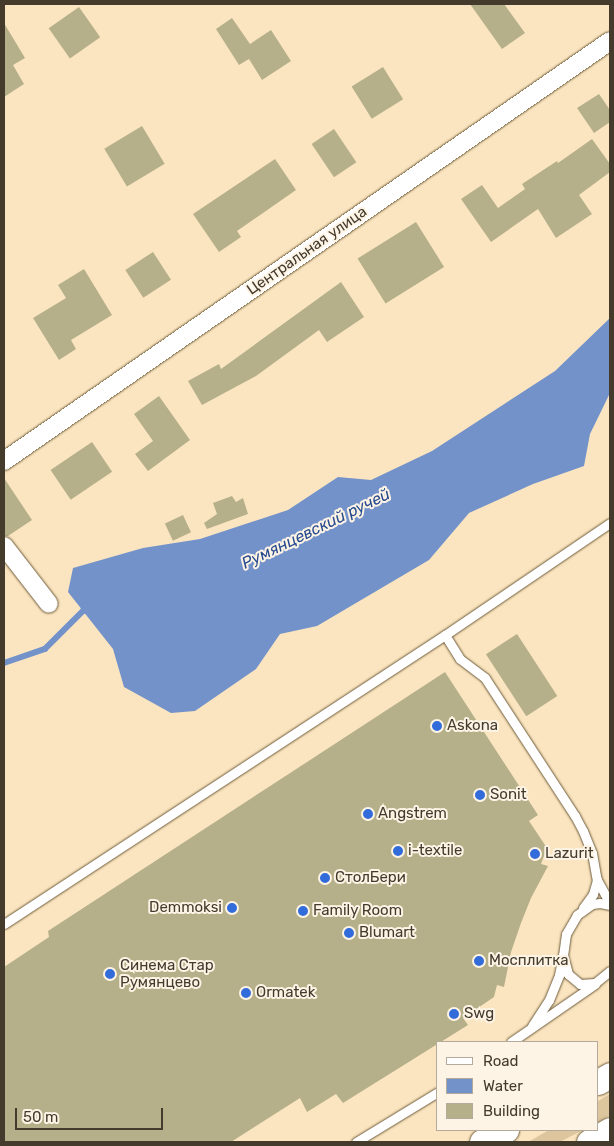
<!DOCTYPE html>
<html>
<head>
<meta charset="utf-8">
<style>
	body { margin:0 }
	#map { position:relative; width:614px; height:1146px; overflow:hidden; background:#fbe5c0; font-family:Rubik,sans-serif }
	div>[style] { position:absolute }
	.green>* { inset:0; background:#ddc69e }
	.water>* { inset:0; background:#7392c9 }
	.stream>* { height:5.5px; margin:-2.75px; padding:0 2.75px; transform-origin:2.75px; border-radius:2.75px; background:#7392c9 }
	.building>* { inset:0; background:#b5b089; transform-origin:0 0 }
	.roads { filter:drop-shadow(0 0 1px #6d5b3a) drop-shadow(0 0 1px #6d5b3a) }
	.service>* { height:9px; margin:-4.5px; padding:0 4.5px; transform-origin:4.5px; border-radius:4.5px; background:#fff }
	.minor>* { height:18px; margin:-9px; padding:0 9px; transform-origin:9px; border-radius:9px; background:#fff }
	.secondary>* { height:25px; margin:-12.5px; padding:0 12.5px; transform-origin:12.5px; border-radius:12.5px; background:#fff }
	.dots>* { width:14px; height:14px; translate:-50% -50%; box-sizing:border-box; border:2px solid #fdf4e6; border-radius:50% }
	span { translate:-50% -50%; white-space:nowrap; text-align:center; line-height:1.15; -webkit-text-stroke:4px #fdf4e6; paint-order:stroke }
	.street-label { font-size:15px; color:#443b2d }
	.poi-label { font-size:15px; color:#443b2d }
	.left { translate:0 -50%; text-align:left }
	.right { translate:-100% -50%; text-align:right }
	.water-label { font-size:16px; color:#274b8f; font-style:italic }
	.frame { position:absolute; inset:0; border:5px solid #443b2d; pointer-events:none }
	.legend { position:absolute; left:436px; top:1041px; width:162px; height:90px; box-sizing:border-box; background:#fdf4e6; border:1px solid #b3aa9c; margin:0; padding:6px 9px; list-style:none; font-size:15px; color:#443b2d }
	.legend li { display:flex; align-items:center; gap:10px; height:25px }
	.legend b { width:25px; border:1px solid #b3aa9c }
	.scale { position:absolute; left:15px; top:1108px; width:148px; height:22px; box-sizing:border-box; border:2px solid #443b2d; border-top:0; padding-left:6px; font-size:15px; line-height:18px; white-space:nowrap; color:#443b2d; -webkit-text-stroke:4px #fdf4e6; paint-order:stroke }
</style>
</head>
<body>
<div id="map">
	<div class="green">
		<i style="clip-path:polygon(610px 1094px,610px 1115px,598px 1122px,598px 1101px)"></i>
		<i style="clip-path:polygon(549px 1130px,583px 1130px,560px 1142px,528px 1142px)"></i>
	</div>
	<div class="water">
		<i style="clip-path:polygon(610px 318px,610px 393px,590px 434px,584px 466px,533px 484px,469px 513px,429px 560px,317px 626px,280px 634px,256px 669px,195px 711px,171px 713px,124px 687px,113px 649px,68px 592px,73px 568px,143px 548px,200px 539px,288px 510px,338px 477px,371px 480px,432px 451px,555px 371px)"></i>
	</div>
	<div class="stream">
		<i style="left:4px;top:663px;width:43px;rotate:-18.9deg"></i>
		<i style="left:45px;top:649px;width:54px;rotate:-45deg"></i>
		<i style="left:83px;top:611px;width:7px;rotate:-8deg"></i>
	</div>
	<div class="building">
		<i style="clip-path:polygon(470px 4px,504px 4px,525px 33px,502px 49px)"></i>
		<i style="left:79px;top:7px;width:37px;height:37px;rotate:55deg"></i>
		<i style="clip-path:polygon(232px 18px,250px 44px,271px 30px,291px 61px,262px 80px,249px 59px,239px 65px,216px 29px)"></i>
		<i style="clip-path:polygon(4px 23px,25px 58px,13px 65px,24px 84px,4px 97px)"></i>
		<i style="left:383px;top:67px;width:38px;height:37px;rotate:58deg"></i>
		<i style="clip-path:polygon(599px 94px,610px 110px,610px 122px,594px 133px,577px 108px)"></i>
		<i style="left:142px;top:126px;width:44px;height:44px;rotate:59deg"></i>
		<i style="left:334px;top:129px;width:40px;height:27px;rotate:56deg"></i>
		<i style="clip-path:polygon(592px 139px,610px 164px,610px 172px,579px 195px,592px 214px,556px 238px,538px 209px,491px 242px,461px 199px,482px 185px,498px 208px,525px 189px,522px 184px,557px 161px,558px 163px)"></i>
		<i style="clip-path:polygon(275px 159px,296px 190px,237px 231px,241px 237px,219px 252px,193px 214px)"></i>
		<i style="left:416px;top:222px;width:53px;height:69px;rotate:58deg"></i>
		<i style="left:153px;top:252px;width:33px;height:33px;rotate:57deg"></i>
		<i style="clip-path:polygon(84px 269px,112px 315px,71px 340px,76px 349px,59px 360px,33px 318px,66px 298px,58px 285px)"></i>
		<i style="clip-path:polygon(341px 282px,364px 317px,327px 342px,319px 330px,256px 376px,202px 405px,188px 381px,219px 364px,221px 369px)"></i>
		<i style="clip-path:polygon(159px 396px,190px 440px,148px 471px,135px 454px,153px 441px,134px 414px)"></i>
		<i style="left:92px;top:442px;width:36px;height:50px;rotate:56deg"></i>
		<i style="clip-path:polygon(4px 478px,32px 520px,8px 536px,4px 536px)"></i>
		<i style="clip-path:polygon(232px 496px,236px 502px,243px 498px,248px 514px,207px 529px,204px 523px,217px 514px,213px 503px)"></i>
		<i style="left:183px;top:515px;width:19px;height:20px;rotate:65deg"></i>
		<i style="left:517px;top:634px;width:74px;height:37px;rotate:57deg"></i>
		<i style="clip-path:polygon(445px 672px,538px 815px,529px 821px,547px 848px,541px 864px,548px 866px,531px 898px,521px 923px,511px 952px,504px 987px,497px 985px,494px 997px,463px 1018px,468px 1025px,343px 1103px,336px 1094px,307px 1112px,300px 1098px,231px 1142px,4px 1142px,4px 967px,49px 937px,48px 931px)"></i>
	</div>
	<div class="roads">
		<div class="service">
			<i style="left:445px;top:635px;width:199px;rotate:-34.2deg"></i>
			<i style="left:610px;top:905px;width:10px;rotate:-169deg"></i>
			<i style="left:600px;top:903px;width:8px;rotate:173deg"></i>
			<i style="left:592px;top:904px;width:19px;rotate:144deg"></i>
			<i style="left:577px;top:915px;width:22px;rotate:120deg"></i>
			<i style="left:566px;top:934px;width:21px;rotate:98deg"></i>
			<i style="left:563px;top:955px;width:20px;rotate:75deg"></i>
			<i style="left:568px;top:974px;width:16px;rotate:40deg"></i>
			<i style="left:580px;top:984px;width:15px;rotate:-4deg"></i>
			<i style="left:595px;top:983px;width:19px;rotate:-39deg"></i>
			<i style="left:583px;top:908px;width:17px;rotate:-54deg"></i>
			<i style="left:593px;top:894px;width:15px;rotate:-74deg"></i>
			<i style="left:4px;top:924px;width:527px;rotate:-33.24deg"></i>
			<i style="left:445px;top:635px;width:28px;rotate:58deg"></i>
			<i style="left:460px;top:659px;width:31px;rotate:37deg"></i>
			<i style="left:485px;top:678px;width:165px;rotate:56.9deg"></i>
			<i style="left:575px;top:816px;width:17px;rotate:62deg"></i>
			<i style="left:583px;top:831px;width:24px;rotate:68deg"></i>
			<i style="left:592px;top:853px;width:27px;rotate:80deg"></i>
			<i style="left:597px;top:880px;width:26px;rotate:61deg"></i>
			<i style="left:532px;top:1026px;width:31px;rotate:-57deg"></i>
			<i style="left:549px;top:1000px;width:27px;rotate:-68deg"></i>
			<i style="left:559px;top:975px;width:16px;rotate:-79deg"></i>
			<i style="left:511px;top:1042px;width:102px;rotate:-34.6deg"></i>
			<i style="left:356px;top:1142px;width:96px;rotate:-31.4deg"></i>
		</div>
		<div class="minor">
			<i style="left:4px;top:461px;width:737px;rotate:-34.72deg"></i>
			<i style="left:4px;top:546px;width:73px;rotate:52.2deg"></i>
		</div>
		<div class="secondary">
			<i style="left:598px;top:1082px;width:14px;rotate:-30deg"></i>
			<i style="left:482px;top:1142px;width:27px;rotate:-27deg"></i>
			<i style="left:589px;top:1142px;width:24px;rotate:-30deg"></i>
		</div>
	</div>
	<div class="dots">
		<i style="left:437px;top:726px;background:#326cda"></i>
		<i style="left:480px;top:795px;background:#326cda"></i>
		<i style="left:368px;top:814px;background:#326cda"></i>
		<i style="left:398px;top:851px;background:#326cda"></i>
		<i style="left:535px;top:854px;background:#326cda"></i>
		<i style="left:325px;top:878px;background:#326cda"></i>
		<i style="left:232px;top:908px;background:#326cda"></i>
		<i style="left:303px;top:911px;background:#326cda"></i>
		<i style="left:349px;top:933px;background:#326cda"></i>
		<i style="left:479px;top:961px;background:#326cda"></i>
		<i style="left:110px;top:974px;background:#326cda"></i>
		<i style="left:246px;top:993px;background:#326cda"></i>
		<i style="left:454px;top:1014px;background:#326cda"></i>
	</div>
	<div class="street-label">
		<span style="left:307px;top:251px;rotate:-35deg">Центральная улица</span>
	</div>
	<div class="poi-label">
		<span class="left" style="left:447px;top:726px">Askona</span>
		<span class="left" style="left:490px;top:795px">Sonit</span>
		<span class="left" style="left:378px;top:814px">Angstrem</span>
		<span class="left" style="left:408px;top:851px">i-textile</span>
		<span class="left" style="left:545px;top:854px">Lazurit</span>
		<span class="left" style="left:335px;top:878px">СтолБери</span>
		<span class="right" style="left:222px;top:908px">Demmoksi</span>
		<span class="left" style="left:313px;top:911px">Family Room</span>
		<span class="left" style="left:359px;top:933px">Blumart</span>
		<span class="left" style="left:489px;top:961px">Мосплитка</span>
		<span class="left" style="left:120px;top:974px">Синема Стар<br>Румянцево</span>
		<span class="left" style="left:256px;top:993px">Ormatek</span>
		<span class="left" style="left:464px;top:1014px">Swg</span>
	</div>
	<div class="water-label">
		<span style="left:316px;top:529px;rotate:-26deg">Румянцевский ручей</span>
	</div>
	<div class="frame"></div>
	<ul class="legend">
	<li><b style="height:6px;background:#fff"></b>Road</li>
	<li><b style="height:14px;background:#7392c9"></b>Water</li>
	<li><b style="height:14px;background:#b5b089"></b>Building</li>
	</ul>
	<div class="scale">50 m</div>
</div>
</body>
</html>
